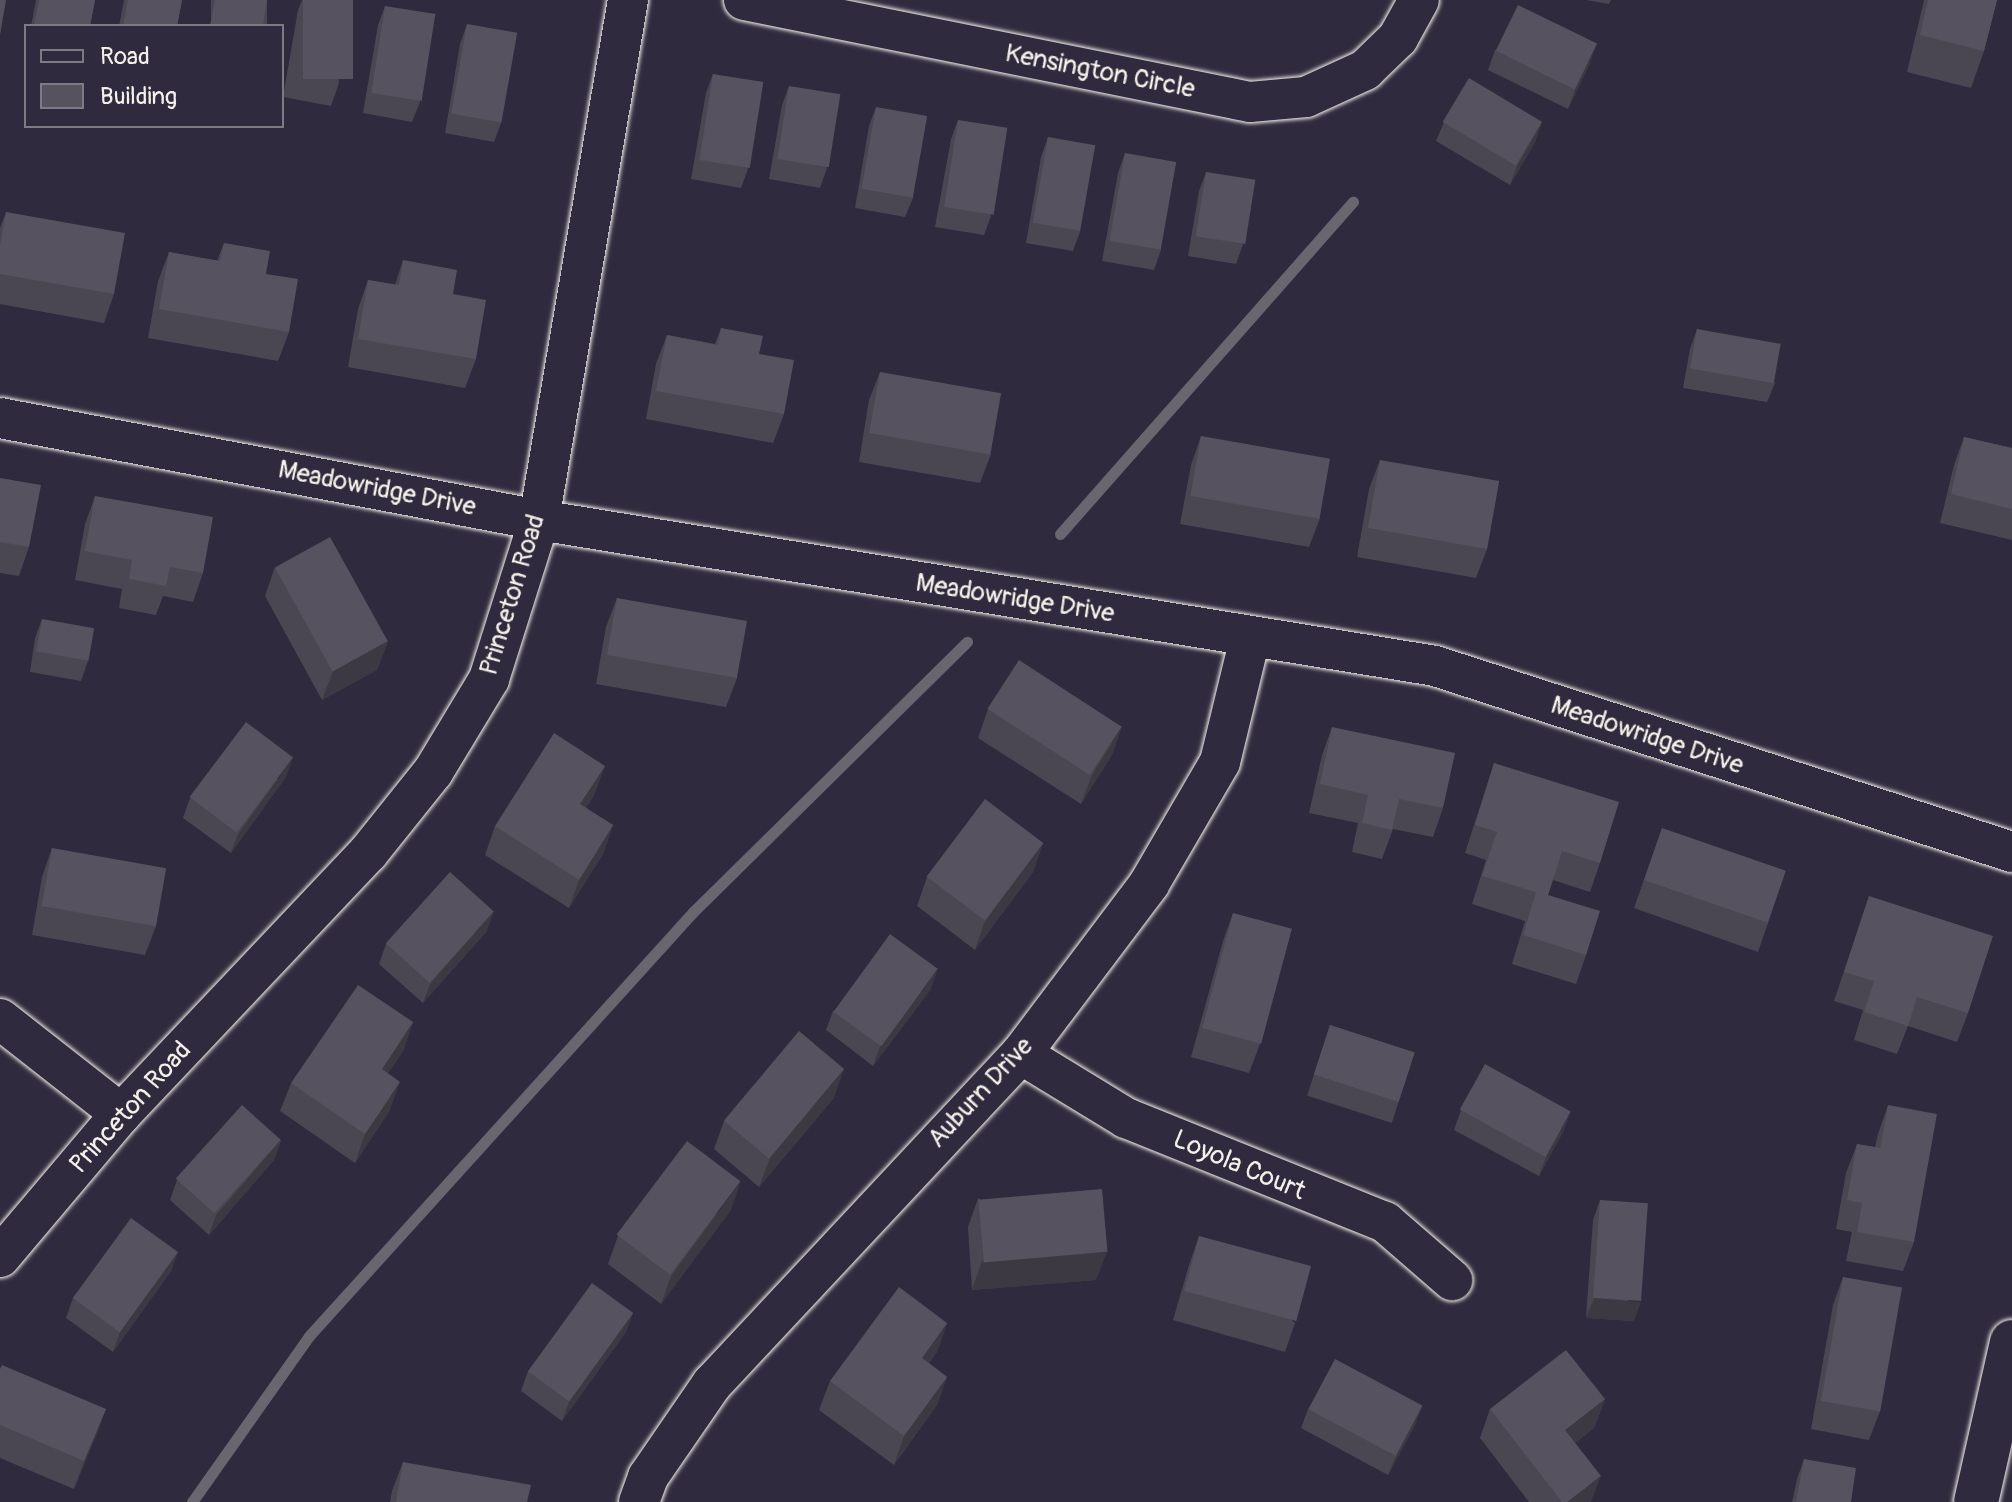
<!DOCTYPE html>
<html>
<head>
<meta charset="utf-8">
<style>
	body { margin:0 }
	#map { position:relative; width:2012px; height:1502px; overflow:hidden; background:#2f2a3d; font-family:Pangolin,sans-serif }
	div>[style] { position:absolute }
	.stream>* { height:11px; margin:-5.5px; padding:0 5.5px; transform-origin:5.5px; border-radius:5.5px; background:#6a6670 }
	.roads { filter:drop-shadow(0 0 2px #f4f1e8) drop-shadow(0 0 2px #f4f1e8) }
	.minor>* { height:40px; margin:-20px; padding:0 20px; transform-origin:20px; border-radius:20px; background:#2f2a3d }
	.tertiary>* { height:44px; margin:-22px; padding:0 22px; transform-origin:22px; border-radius:22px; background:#2f2a3d }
	.wall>* { inset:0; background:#4a4752; transform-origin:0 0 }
	.shaded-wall>* { inset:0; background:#3c3942 }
	.building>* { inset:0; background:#56525f; transform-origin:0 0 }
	span { translate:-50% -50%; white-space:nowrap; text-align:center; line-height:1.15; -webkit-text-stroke:7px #2f2a3d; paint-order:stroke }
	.street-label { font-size:26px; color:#f4f1e8 }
	.legend { position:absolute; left:24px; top:24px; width:260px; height:104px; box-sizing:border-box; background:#2f2a3d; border:2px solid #7e7a81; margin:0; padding:10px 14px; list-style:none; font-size:24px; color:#f4f1e8 }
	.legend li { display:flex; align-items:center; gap:16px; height:40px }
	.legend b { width:40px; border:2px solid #7e7a81 }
</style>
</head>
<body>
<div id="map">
	<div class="stream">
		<i style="left:1060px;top:534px;width:443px;rotate:-48.6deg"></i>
		<i style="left:192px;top:1502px;width:203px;rotate:-54.8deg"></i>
		<i style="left:309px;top:1336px;width:572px;rotate:-47.83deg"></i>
		<i style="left:693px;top:912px;width:385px;rotate:-44.6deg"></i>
	</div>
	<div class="roads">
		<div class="minor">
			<i style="left:744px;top:0;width:516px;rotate:11.4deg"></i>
			<i style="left:1250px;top:102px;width:56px;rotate:-5.1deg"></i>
			<i style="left:1306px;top:97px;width:65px;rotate:-24.6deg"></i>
			<i style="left:1365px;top:70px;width:46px;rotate:-44.1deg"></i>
			<i style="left:1398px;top:38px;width:43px;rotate:-61.1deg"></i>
			<i style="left:0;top:418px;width:549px;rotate:10.72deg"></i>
			<i style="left:539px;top:520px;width:908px;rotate:9.25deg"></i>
			<i style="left:1435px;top:666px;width:606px;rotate:17.87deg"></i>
			<i style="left:0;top:1019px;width:154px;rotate:38.1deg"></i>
			<i style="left:1021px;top:1054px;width:123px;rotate:31.4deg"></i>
			<i style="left:1126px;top:1118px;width:279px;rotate:21.9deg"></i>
			<i style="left:1385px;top:1222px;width:89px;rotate:40.9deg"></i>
			<i style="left:0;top:1257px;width:187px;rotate:-49.8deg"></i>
			<i style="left:121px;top:1114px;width:359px;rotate:-46.6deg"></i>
			<i style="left:368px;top:853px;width:104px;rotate:-51.3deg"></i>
			<i style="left:433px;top:772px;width:109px;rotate:-58.9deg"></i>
			<i style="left:489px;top:679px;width:167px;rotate:-72.5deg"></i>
			<i style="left:539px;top:520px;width:528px;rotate:-80.29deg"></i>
			<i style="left:639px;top:1502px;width:27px;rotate:-70deg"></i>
			<i style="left:648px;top:1477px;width:113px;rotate:-55.5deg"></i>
			<i style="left:712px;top:1384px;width:452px;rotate:-46.9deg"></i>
			<i style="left:1021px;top:1054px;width:213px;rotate:-53deg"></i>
			<i style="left:1149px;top:884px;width:141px;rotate:-59.8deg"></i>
			<i style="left:1220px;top:762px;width:128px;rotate:-76.4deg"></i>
		</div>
		<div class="tertiary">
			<i style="left:1976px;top:1502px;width:164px;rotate:-77.3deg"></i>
		</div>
	</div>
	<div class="wall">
		<i style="clip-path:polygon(36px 0,95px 0,90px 26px,31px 26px)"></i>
		<i style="clip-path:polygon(124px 0,182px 0,177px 26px,119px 26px)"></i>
		<i style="left:211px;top:0;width:56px;height:26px"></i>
		<i style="clip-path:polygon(302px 0,353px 0,338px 86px,331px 106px,283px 97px,298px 10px)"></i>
		<i style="clip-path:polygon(1586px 0,1611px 0,1609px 4px)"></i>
		<i style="clip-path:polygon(1924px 0,1997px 0,1984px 51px,1971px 88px,1907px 72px)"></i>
		<i style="clip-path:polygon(385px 6px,420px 102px,412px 122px,363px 113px,378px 25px)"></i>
		<i style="clip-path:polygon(467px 24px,501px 123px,494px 142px,445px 133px,460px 44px)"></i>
		<i style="clip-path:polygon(1495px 50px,1590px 63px,1568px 109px,1488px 70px)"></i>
		<i style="clip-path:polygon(713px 74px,748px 169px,741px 188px,691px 179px,706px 93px)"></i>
		<i style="clip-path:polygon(789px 86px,827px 168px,820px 188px,769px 179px,782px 105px)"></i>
		<i style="clip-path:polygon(876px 107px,913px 198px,905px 217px,855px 208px,869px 126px)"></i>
		<i style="clip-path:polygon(958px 120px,991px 216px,984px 235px,935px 227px,951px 139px)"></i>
		<i style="clip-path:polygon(1444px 122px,1542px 122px,1535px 142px,1510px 185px,1436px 141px)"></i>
		<i style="clip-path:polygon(1048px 137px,1080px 232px,1073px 251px,1026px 243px,1041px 157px)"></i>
		<i style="clip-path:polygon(1125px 153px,1161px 250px,1154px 270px,1102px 261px,1118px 173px)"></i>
		<i style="clip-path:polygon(1206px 172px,1243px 245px,1236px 264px,1188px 256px,1199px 191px)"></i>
		<i style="clip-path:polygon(6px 212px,114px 294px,104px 323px,0 304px,0 228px)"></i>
		<i style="clip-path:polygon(224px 243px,266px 274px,289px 332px,278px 361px,148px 338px,158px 281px,169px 252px,217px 261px)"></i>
		<i style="clip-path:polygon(403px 260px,453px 294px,476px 359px,465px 388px,348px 367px,358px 309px,368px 280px,395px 285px)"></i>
		<i style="clip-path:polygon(721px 328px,759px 354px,784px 414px,773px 443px,646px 419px,656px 364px,667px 335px,715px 344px)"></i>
		<i style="clip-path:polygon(1697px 329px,1775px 383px,1767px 402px,1683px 388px,1690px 349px)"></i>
		<i style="clip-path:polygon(880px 372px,991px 454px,980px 483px,859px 462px,869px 400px)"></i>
		<i style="clip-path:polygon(1201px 436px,1320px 518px,1309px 547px,1180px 524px,1191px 465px)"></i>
		<i style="clip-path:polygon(1964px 437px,2012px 448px,2012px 540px,1940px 523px,1954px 465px)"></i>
		<i style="clip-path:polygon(1380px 460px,1487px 549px,1476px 578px,1357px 557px,1369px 489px)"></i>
		<i style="clip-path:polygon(0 478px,29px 547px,19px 576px,0 573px)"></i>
		<i style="clip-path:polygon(95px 496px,203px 573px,193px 602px,163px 596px,156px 615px,119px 608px,122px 589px,75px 580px,85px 524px)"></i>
		<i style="clip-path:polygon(275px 567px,388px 641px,377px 670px,322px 700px,265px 596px)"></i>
		<i style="clip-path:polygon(617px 598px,737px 678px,726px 707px,596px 684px,606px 627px)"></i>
		<i style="clip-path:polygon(42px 619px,88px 661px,81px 681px,30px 672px,35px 638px)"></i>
		<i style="clip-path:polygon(988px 709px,1122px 726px,1112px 755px,1081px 804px,978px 738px)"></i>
		<i style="clip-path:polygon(1332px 727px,1443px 808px,1433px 837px,1393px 829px,1382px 859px,1352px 852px,1358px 823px,1309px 813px,1322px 755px)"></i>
		<i style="clip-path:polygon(1494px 763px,1600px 863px,1590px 892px,1553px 880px,1548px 895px,1586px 955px,1576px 984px,1512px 964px,1525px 921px,1472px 904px,1486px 860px,1465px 853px)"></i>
		<i style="clip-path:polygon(605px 766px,594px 795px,586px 808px,613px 825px,603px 854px,569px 908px,485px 855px,495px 826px)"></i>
		<i style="clip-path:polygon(286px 777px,231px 853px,183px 818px,190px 798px)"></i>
		<i style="clip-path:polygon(1662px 828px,1768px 923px,1758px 952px,1634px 908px)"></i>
		<i style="clip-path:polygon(1043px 843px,1033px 872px,975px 950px,917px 906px,927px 877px)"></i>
		<i style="clip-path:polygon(52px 848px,156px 926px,145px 955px,32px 935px,42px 877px)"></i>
		<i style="clip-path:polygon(1869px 896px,1968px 1013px,1957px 1042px,1908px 1026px,1897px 1054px,1854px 1040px,1863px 1010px,1834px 1001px)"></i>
		<i style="clip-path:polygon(1233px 913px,1260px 1044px,1249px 1073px,1191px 1057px,1223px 941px)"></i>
		<i style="clip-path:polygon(487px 931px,423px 1003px,379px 964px,386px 944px)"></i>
		<i style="clip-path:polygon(931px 989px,873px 1066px,826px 1030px,833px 1011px)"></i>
		<i style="clip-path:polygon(413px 1022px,403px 1051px,388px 1073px,390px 1110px,355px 1163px,280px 1111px,291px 1083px)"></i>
		<i style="left:1330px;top:1025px;width:89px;height:74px;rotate:18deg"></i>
		<i style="clip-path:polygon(834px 1098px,759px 1187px,714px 1149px,724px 1121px)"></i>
		<i style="clip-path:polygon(1888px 1105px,1914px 1242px,1903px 1271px,1846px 1261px,1852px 1232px,1836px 1229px,1846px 1173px,1857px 1144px,1875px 1147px,1878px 1134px)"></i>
		<i style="clip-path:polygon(1461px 1110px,1564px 1130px,1539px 1176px,1454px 1130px)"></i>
		<i style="clip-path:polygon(281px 1140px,274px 1160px,209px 1235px,170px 1200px,177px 1180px)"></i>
		<i style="clip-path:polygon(978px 1198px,1096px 1280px,972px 1290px,968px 1227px)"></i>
		<i style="clip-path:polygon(1600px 1200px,1634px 1321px,1586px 1318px,1593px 1220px)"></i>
		<i style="clip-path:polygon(731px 1210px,661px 1304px,608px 1264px,618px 1236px)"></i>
		<i style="clip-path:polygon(1199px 1236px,1295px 1323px,1285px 1352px,1173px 1320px,1189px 1265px)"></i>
		<i style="clip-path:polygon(178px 1252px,171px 1271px,113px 1352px,66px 1318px,73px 1298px)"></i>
		<i style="clip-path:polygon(1843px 1277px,1880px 1411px,1869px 1440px,1811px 1429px,1833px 1305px)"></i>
		<i style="clip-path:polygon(633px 1313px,626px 1332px,562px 1421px,521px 1391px,528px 1371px)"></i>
		<i style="clip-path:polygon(947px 1323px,937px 1352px,929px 1363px,947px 1377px,937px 1405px,894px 1465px,819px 1410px,830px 1381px)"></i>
		<i style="clip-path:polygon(0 1369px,106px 1409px,74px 1489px,0 1458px)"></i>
		<i style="clip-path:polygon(1605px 1399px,1594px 1428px,1575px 1443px,1591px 1502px,1529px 1502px,1480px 1438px,1490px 1409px)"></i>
		<i style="clip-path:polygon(1422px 1406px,1415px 1425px,1388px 1475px,1301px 1428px,1308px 1409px)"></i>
		<i style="clip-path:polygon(1804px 1459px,1851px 1502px,1792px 1502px,1797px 1479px)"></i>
		<i style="clip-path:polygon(403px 1462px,527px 1502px,390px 1502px,392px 1491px)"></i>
	</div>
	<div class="shaded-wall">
		<i style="clip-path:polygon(1597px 44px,1590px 63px,1568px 109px,1575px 89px)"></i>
		<i style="clip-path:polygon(1542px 122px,1535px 142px,1510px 185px,1517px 166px)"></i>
		<i style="clip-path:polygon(388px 641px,377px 670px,322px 700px,333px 671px)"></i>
		<i style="clip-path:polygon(1122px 726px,1112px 755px,1081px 804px,1092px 775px)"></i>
		<i style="clip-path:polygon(293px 758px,286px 777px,231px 853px,238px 834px)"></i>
		<i style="clip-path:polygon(605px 766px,594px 795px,570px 833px,580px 804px)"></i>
		<i style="clip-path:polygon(613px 825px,603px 854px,569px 908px,579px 880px)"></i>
		<i style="clip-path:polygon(1043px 843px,1033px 872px,975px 950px,985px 921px)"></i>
		<i style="clip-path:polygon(494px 911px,487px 931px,423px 1003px,430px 984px)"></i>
		<i style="clip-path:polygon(938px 969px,931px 989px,873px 1066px,880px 1046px)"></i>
		<i style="clip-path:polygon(413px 1022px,403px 1051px,371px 1097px,382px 1069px)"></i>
		<i style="clip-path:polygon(844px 1069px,834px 1098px,759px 1187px,770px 1158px)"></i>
		<i style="clip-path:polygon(400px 1082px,390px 1110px,355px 1163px,365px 1134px)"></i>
		<i style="clip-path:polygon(1571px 1111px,1564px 1130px,1539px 1176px,1546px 1157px)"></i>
		<i style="clip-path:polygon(281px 1140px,274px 1160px,209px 1235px,216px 1215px)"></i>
		<i style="clip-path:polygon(741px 1181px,731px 1210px,661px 1304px,671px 1276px)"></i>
		<i style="clip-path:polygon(178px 1252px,171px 1271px,113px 1352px,120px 1332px)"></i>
		<i style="clip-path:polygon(1107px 1252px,1096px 1280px,972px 1290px,982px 1261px)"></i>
		<i style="clip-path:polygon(1594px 1298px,1641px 1302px,1634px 1321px,1586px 1318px)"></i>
		<i style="clip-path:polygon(633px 1313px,626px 1332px,562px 1421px,569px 1402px)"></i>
		<i style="clip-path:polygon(947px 1323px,937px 1352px,911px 1386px,922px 1358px)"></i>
		<i style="clip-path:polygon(947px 1377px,937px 1405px,894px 1465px,904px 1436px)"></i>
		<i style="clip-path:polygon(1605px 1399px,1594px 1428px,1555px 1459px,1565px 1430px)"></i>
		<i style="clip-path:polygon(1422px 1406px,1415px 1425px,1388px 1475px,1396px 1456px)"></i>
		<i style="clip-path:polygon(106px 1409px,96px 1437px,74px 1489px,84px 1461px)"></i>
		<i style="clip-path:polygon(1601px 1476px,1591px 1502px,1567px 1502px)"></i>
	</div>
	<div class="building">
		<i style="clip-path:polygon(0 0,6px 0,0 35px)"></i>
		<i style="clip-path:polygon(39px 0,95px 0,90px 26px,34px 26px)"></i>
		<i style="clip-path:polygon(128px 0,182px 0,177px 26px,123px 26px)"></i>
		<i style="clip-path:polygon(215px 0,267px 0,263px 26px,210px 26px)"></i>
		<i style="left:303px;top:0;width:50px;height:79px"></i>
		<i style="clip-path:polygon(1928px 0,1997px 0,1984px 51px,1920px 35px)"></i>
		<i style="left:1518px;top:5px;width:88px;height:51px;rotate:26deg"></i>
		<i style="left:385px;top:6px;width:51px;height:88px;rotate:9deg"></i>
		<i style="left:467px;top:24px;width:51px;height:91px;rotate:10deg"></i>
		<i style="left:713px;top:74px;width:51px;height:87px;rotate:9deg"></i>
		<i style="left:1469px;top:78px;width:85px;height:51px;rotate:31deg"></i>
		<i style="left:789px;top:86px;width:52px;height:74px;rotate:9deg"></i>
		<i style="left:876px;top:107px;width:52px;height:83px;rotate:10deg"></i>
		<i style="left:958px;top:120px;width:50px;height:88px;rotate:9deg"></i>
		<i style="left:1048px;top:137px;width:48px;height:87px;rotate:10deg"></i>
		<i style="left:1125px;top:153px;width:52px;height:89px;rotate:10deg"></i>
		<i style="left:1206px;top:172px;width:50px;height:65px;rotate:9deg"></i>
		<i style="clip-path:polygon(6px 212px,125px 233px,114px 294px,0 274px,0 245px)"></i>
		<i style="clip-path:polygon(224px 243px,270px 251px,266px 274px,298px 279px,289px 332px,159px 309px,169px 252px,220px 261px)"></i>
		<i style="clip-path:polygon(403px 260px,457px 270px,453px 294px,486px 300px,476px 359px,358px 339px,368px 280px,399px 285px)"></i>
		<i style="clip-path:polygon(721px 328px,763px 336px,759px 354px,794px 360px,784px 414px,656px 391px,667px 335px,718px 345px)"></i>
		<i style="left:1697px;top:329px;width:85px;height:40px;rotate:10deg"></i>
		<i style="left:880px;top:372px;width:123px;height:62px;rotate:10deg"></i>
		<i style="left:1201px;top:436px;width:131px;height:61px;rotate:10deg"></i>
		<i style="clip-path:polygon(1964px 437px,2012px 448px,2012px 509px,1951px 494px)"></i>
		<i style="left:1380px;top:460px;width:121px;height:69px;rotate:10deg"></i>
		<i style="clip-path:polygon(0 478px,41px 485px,29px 547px,0 542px)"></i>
		<i style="clip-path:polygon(95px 496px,213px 517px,203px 573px,170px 567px,166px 586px,129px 579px,132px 560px,85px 551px)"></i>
		<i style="left:330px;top:537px;width:119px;height:63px;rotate:61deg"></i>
		<i style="left:617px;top:598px;width:132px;height:58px;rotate:10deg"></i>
		<i style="left:42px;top:619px;width:53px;height:33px;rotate:10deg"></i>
		<i style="left:1019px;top:660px;width:122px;height:58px;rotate:33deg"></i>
		<i style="left:246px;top:722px;width:59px;height:94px;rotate:37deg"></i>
		<i style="clip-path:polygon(1332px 727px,1455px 753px,1443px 808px,1399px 799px,1392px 830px,1362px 823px,1368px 795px,1320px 784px)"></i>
		<i style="clip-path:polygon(554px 733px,605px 766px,580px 804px,613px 825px,579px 880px,495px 826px)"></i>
		<i style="clip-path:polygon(1494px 763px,1619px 802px,1600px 863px,1562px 851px,1548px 895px,1600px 911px,1586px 955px,1523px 935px,1536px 892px,1482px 876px,1497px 832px,1475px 825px)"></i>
		<i style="left:985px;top:799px;width:73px;height:97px;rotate:37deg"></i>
		<i style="left:1662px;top:828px;width:131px;height:55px;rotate:19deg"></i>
		<i style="left:52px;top:848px;width:116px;height:59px;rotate:10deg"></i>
		<i style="left:450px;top:872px;width:59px;height:96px;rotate:42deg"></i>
		<i style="clip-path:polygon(1869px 896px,1993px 936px,1968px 1013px,1917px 997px,1908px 1026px,1864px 1012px,1874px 981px,1844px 972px)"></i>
		<i style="left:1233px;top:913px;width:61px;height:119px;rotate:15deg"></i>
		<i style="left:890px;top:934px;width:59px;height:96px;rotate:36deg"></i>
		<i style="clip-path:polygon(358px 985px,413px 1022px,382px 1069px,400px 1082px,365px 1134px,291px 1083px)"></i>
		<i style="left:1330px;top:1025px;width:89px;height:52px;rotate:18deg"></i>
		<i style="left:799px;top:1031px;width:59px;height:117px;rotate:40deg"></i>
		<i style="left:1485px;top:1064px;width:98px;height:52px;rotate:29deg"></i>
		<i style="left:242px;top:1105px;width:52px;height:99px;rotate:42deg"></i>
		<i style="clip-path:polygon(1888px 1105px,1937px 1114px,1914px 1242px,1857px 1232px,1862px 1203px,1847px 1200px,1857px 1144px,1880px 1148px)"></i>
		<i style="left:687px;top:1141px;width:67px;height:117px;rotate:37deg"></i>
		<i style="left:1102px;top:1189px;width:63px;height:124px;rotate:85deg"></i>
		<i style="left:1600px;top:1200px;width:48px;height:98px;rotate:4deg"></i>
		<i style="left:131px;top:1218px;width:58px;height:99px;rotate:36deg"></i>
		<i style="left:1199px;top:1236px;width:116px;height:57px;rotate:15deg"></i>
		<i style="left:1843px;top:1277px;width:60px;height:126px;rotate:10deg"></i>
		<i style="left:592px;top:1283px;width:51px;height:109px;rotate:36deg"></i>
		<i style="clip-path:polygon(899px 1287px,947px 1323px,922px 1358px,947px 1377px,904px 1436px,830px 1381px)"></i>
		<i style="clip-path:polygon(1566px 1350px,1605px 1399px,1565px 1430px,1601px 1476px,1567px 1502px,1562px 1502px,1490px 1409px)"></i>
		<i style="left:1335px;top:1359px;width:99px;height:57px;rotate:28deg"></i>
		<i style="clip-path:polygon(2px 1365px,106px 1409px,84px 1461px,0 1425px,0 1369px)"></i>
		<i style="clip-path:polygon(1804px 1459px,1856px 1468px,1851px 1502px,1796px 1502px)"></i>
		<i style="clip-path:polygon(403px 1462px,531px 1485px,527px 1502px,396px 1502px)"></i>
	</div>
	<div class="street-label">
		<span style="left:1100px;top:72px;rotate:11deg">Kensington Circle</span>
		<span style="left:377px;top:489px;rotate:11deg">Meadowridge Drive</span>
		<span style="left:513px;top:595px;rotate:-73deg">Princeton Road</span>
		<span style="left:1015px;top:599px;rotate:9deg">Meadowridge Drive</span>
		<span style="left:1647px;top:736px;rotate:18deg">Meadowridge Drive</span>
		<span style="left:981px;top:1093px;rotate:-47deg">Auburn Drive</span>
		<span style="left:131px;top:1108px;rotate:-48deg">Princeton Road</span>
		<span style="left:1239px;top:1166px;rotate:23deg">Loyola Court</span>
	</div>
	<ul class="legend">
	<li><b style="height:10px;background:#2f2a3d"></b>Road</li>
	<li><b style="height:22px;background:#56525f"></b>Building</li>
	</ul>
</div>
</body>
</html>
